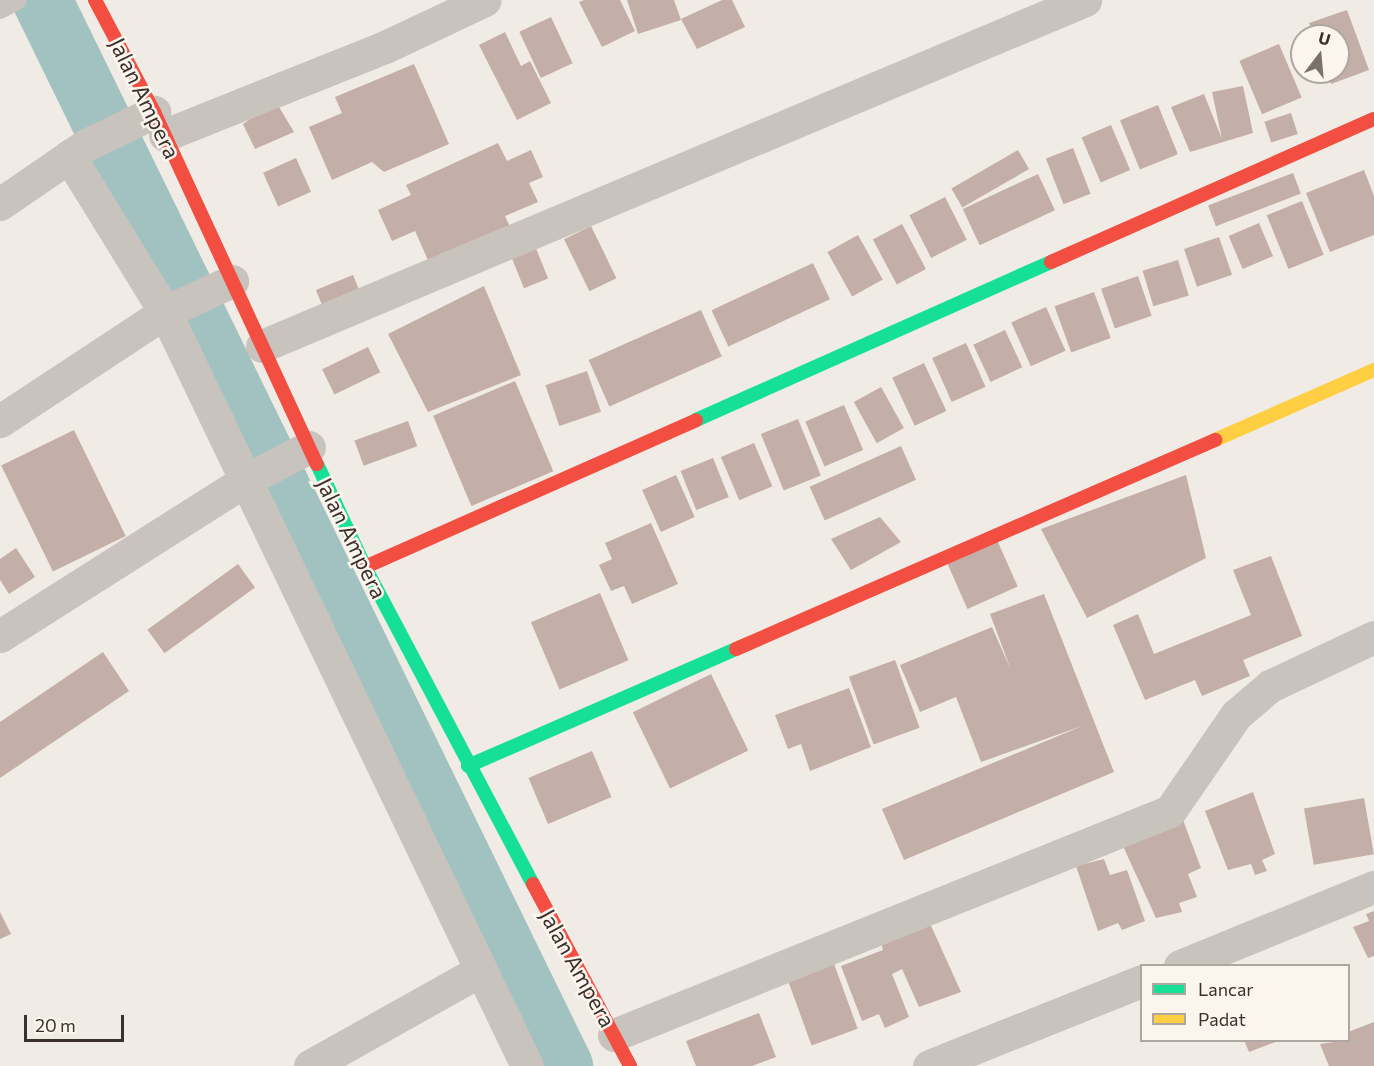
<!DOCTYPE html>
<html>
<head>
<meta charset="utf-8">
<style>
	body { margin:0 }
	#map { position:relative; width:1374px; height:1066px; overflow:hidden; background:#f0ebe5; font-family:Commissioner,sans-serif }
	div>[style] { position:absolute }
	.river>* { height:60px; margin:-30px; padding:0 30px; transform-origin:30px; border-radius:30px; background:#a1c2c1 }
	.building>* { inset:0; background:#c3afa7; transform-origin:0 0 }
	.lane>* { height:20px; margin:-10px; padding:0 10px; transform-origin:10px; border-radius:10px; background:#c9c3be }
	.street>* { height:33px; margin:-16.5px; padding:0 16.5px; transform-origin:16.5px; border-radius:16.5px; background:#c9c3be }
	.fast>* { height:14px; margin:-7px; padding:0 7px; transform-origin:7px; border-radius:7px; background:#16e098 }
	.slow>* { height:14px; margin:-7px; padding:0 7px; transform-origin:7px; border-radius:7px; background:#ffcf43 }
	.jam>* { height:14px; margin:-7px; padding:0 7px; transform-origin:7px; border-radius:7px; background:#f24e42 }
	span { translate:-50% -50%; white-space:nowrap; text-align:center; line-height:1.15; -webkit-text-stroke:5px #fbf5ee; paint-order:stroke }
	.street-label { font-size:22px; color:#3b302b }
	.legend { position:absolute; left:1140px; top:964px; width:210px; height:78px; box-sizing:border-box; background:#fbf5ee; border:2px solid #aea6a0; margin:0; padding:8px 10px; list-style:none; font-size:18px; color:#3b302b }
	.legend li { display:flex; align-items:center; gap:12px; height:30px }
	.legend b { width:30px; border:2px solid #aea6a0 }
	.north { position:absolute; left:1290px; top:24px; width:60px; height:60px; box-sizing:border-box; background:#fbf5ee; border:2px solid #aea6a0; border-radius:50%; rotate:16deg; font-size:16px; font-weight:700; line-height:24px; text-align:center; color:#3b302b }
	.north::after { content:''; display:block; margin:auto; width:21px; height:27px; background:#7a716c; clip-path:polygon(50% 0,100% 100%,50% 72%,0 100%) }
	.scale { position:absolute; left:24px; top:1015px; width:100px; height:27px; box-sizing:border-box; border:3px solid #3b302b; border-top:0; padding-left:8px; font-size:18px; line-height:21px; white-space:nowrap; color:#3b302b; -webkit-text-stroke:4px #fbf5ee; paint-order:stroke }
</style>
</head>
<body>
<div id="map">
	<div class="river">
		<i style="left:42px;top:0;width:1187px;rotate:63.95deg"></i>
	</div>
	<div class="building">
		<i style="clip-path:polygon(584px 0,620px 0,635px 31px,602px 47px,579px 2px)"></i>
		<i style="clip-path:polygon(627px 0,674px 0,681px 20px,638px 34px)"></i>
		<i style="clip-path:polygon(722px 0,732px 0,745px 27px,697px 49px,681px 19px)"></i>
		<i style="clip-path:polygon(1347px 10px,1369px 70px,1331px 84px,1327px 72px,1338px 72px,1338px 36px,1314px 36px,1309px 23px)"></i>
		<i style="left:551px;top:17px;width:51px;height:35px;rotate:65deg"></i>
		<i style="clip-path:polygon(505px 32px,521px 66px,530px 61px,551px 103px,517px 120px,479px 45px)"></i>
		<i style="left:1279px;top:44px;width:58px;height:43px;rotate:67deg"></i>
		<i style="clip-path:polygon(414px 64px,449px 144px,384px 172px,372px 162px,332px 180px,309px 127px,342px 113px,335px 97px)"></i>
		<i style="clip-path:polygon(1243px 86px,1253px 133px,1190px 152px,1171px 107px,1204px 94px,1222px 139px,1212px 92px)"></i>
		<i style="clip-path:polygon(276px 102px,294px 132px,255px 149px,243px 124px)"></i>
		<i style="left:1158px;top:105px;width:53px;height:41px;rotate:68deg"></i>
		<i style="left:1291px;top:113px;width:22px;height:28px;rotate:72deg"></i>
		<i style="left:1111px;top:125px;width:49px;height:32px;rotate:67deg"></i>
		<i style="clip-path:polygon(498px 143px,507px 161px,531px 150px,543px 177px,529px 183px,538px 202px,505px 216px,513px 233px,432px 269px,415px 231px,392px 241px,378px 210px,411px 195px,406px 185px)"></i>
		<i style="left:1073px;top:148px;width:49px;height:29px;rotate:69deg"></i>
		<i style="left:1018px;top:150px;width:22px;height:77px;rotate:60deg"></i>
		<i style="left:296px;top:158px;width:37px;height:36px;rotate:66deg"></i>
		<i style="clip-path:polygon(1364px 170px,1374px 196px,1374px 235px,1330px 252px,1306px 193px)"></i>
		<i style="left:1293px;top:173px;width:22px;height:91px;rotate:69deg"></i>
		<i style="left:1038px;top:174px;width:40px;height:83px;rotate:65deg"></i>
		<i style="left:945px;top:197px;width:48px;height:40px;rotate:63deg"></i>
		<i style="left:1302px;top:201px;width:58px;height:38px;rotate:68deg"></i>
		<i style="left:1259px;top:223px;width:36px;height:33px;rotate:67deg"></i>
		<i style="left:902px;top:224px;width:51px;height:33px;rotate:62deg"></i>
		<i style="left:591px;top:226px;width:58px;height:30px;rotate:64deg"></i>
		<i style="left:858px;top:235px;width:51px;height:35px;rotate:61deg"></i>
		<i style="left:1219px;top:237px;width:40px;height:37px;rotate:71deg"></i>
		<i style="left:535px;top:246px;width:35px;height:26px;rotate:68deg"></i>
		<i style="left:1178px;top:260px;width:37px;height:37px;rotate:73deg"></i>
		<i style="left:813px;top:263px;width:40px;height:112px;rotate:65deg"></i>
		<i style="left:353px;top:275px;width:24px;height:40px;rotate:68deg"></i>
		<i style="left:1138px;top:276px;width:42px;height:39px;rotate:71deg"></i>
		<i style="clip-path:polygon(484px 286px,521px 375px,428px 412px,388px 334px)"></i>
		<i style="left:1094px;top:292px;width:49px;height:42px;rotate:70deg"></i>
		<i style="left:1046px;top:307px;width:48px;height:38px;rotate:66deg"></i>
		<i style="left:701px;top:310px;width:51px;height:123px;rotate:66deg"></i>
		<i style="left:1005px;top:330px;width:41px;height:35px;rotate:65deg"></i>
		<i style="left:966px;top:343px;width:48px;height:37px;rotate:66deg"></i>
		<i style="left:368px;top:347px;width:28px;height:51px;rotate:64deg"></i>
		<i style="left:924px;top:363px;width:53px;height:35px;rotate:65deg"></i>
		<i style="left:587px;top:371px;width:43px;height:44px;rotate:71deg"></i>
		<i style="left:515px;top:381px;width:98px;height:89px;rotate:67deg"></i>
		<i style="left:881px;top:387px;width:47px;height:31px;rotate:61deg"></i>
		<i style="left:844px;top:405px;width:49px;height:42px;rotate:67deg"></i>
		<i style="left:798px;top:419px;width:61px;height:40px;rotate:68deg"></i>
		<i style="left:408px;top:421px;width:27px;height:57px;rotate:70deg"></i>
		<i style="left:74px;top:430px;width:118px;height:81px;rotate:64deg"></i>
		<i style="left:754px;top:443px;width:47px;height:36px;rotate:67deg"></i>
		<i style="left:901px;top:446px;width:37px;height:100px;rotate:66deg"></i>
		<i style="left:713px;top:458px;width:42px;height:35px;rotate:68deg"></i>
		<i style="left:676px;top:475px;width:46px;height:37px;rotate:66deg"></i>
		<i style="clip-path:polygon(1186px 475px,1206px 558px,1087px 618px,1041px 529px)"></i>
		<i style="clip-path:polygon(880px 517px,901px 542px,851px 570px,831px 539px)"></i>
		<i style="clip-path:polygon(651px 523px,678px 584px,632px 604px,624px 586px,611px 591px,599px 565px,612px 559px,605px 543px)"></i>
		<i style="left:997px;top:540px;width:51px;height:55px;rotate:66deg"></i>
		<i style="clip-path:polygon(16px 548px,35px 577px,9px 594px,0 580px,0 559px)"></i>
		<i style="clip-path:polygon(1271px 556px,1302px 636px,1243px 660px,1250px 676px,1202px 696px,1195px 680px,1145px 700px,1113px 625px,1138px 614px,1154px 654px,1251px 615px,1233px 570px)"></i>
		<i style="left:238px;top:564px;width:29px;height:112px;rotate:54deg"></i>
		<i style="left:600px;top:593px;width:73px;height:75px;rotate:67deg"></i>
		<i style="clip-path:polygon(1044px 594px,1114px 772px,904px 860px,882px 809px,1082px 726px,981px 762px,956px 697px,920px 712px,900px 665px,992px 627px,1011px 670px,990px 614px)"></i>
		<i style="clip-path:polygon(103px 652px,129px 691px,0 778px,0 722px)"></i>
		<i style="left:895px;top:660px;width:72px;height:49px;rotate:70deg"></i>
		<i style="left:711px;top:674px;width:85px;height:87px;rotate:64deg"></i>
		<i style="clip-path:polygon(849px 688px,871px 747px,810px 771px,801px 744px,788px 749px,775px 715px)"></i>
		<i style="left:592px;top:751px;width:50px;height:69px;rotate:67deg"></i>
		<i style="clip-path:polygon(1253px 792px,1275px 854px,1262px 860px,1267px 871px,1255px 875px,1251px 864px,1228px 870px,1205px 811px)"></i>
		<i style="left:1364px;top:798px;width:57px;height:61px;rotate:80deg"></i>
		<i style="clip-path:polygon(1183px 820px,1201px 868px,1188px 874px,1197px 897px,1179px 903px,1182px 912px,1156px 918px,1122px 844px)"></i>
		<i style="clip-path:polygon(1104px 859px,1110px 875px,1127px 870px,1145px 921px,1122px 930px,1118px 923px,1098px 931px,1076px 866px)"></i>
		<i style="clip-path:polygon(1374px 911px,1374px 956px,1368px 958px,1353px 927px,1369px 921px,1366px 914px)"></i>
		<i style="clip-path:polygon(0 912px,11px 934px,0 939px)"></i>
		<i style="clip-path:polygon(928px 919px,961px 992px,919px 1007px,902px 969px,892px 974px,909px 1017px,885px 1028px,879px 1014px,862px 1021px,841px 966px,883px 950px,881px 943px)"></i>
		<i style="left:833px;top:961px;width:72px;height:49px;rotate:70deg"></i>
		<i style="clip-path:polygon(759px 1013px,776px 1057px,752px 1066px,696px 1066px,686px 1041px)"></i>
		<i style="clip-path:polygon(1374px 1022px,1374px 1066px,1329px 1066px,1320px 1044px,1348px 1040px,1348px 1032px)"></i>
		<i style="clip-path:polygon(1244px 1040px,1278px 1040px,1278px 1041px,1249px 1052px)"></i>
	</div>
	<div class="lane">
		<i style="left:0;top:9px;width:19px;rotate:-28deg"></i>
	</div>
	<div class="street">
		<i style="left:165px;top:135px;width:237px;rotate:-21.8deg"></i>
		<i style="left:385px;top:47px;width:110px;rotate:-25.2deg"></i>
		<i style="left:69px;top:156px;width:183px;rotate:58.4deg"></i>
		<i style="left:165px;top:312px;width:836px;rotate:64.35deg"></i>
		<i style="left:0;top:204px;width:104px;rotate:-34.5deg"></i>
		<i style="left:86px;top:145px;width:76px;rotate:-25.9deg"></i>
		<i style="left:262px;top:346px;width:893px;rotate:-22.8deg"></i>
		<i style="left:0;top:421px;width:198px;rotate:-33.4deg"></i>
		<i style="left:165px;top:312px;width:74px;rotate:-24.8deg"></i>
		<i style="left:0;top:636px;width:291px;rotate:-32.4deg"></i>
		<i style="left:246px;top:480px;width:71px;rotate:-27.6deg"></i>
		<i style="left:1180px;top:966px;width:209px;rotate:-22.2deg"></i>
		<i style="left:614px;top:1035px;width:599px;rotate:-21.94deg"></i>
		<i style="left:1170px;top:811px;width:116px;rotate:-55.5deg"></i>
		<i style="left:1236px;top:715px;width:45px;rotate:-40.5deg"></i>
		<i style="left:1270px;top:686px;width:115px;rotate:-25.2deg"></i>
		<i style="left:310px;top:1066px;width:194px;rotate:-29.3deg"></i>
		<i style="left:929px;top:1066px;width:229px;rotate:-21.8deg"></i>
	</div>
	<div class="fast">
		<i style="left:696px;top:420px;width:389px;rotate:-24deg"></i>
		<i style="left:317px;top:464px;width:114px;rotate:65deg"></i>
		<i style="left:365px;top:567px;width:359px;rotate:62.1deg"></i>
		<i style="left:468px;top:766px;width:292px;rotate:-23.6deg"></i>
	</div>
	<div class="slow">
		<i style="left:1215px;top:440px;width:174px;rotate:-23.8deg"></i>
	</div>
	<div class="jam">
		<i style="left:95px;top:0;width:127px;rotate:62.2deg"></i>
		<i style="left:154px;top:112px;width:388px;rotate:65.2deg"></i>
		<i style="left:1051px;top:262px;width:353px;rotate:-23.9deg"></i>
		<i style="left:365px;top:567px;width:362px;rotate:-23.9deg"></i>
		<i style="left:736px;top:649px;width:523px;rotate:-23.57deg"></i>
		<i style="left:533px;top:884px;width:206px;rotate:61.9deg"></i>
	</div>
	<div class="street-label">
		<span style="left:145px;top:98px;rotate:64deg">Jalan Ampera</span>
		<span style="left:352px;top:538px;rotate:64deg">Jalan Ampera</span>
		<span style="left:578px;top:968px;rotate:61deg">Jalan Ampera</span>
	</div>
	<ul class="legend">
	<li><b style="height:8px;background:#16e098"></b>Lancar</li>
	<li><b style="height:8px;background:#ffcf43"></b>Padat</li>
	</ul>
	<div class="north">U</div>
	<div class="scale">20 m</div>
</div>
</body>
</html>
